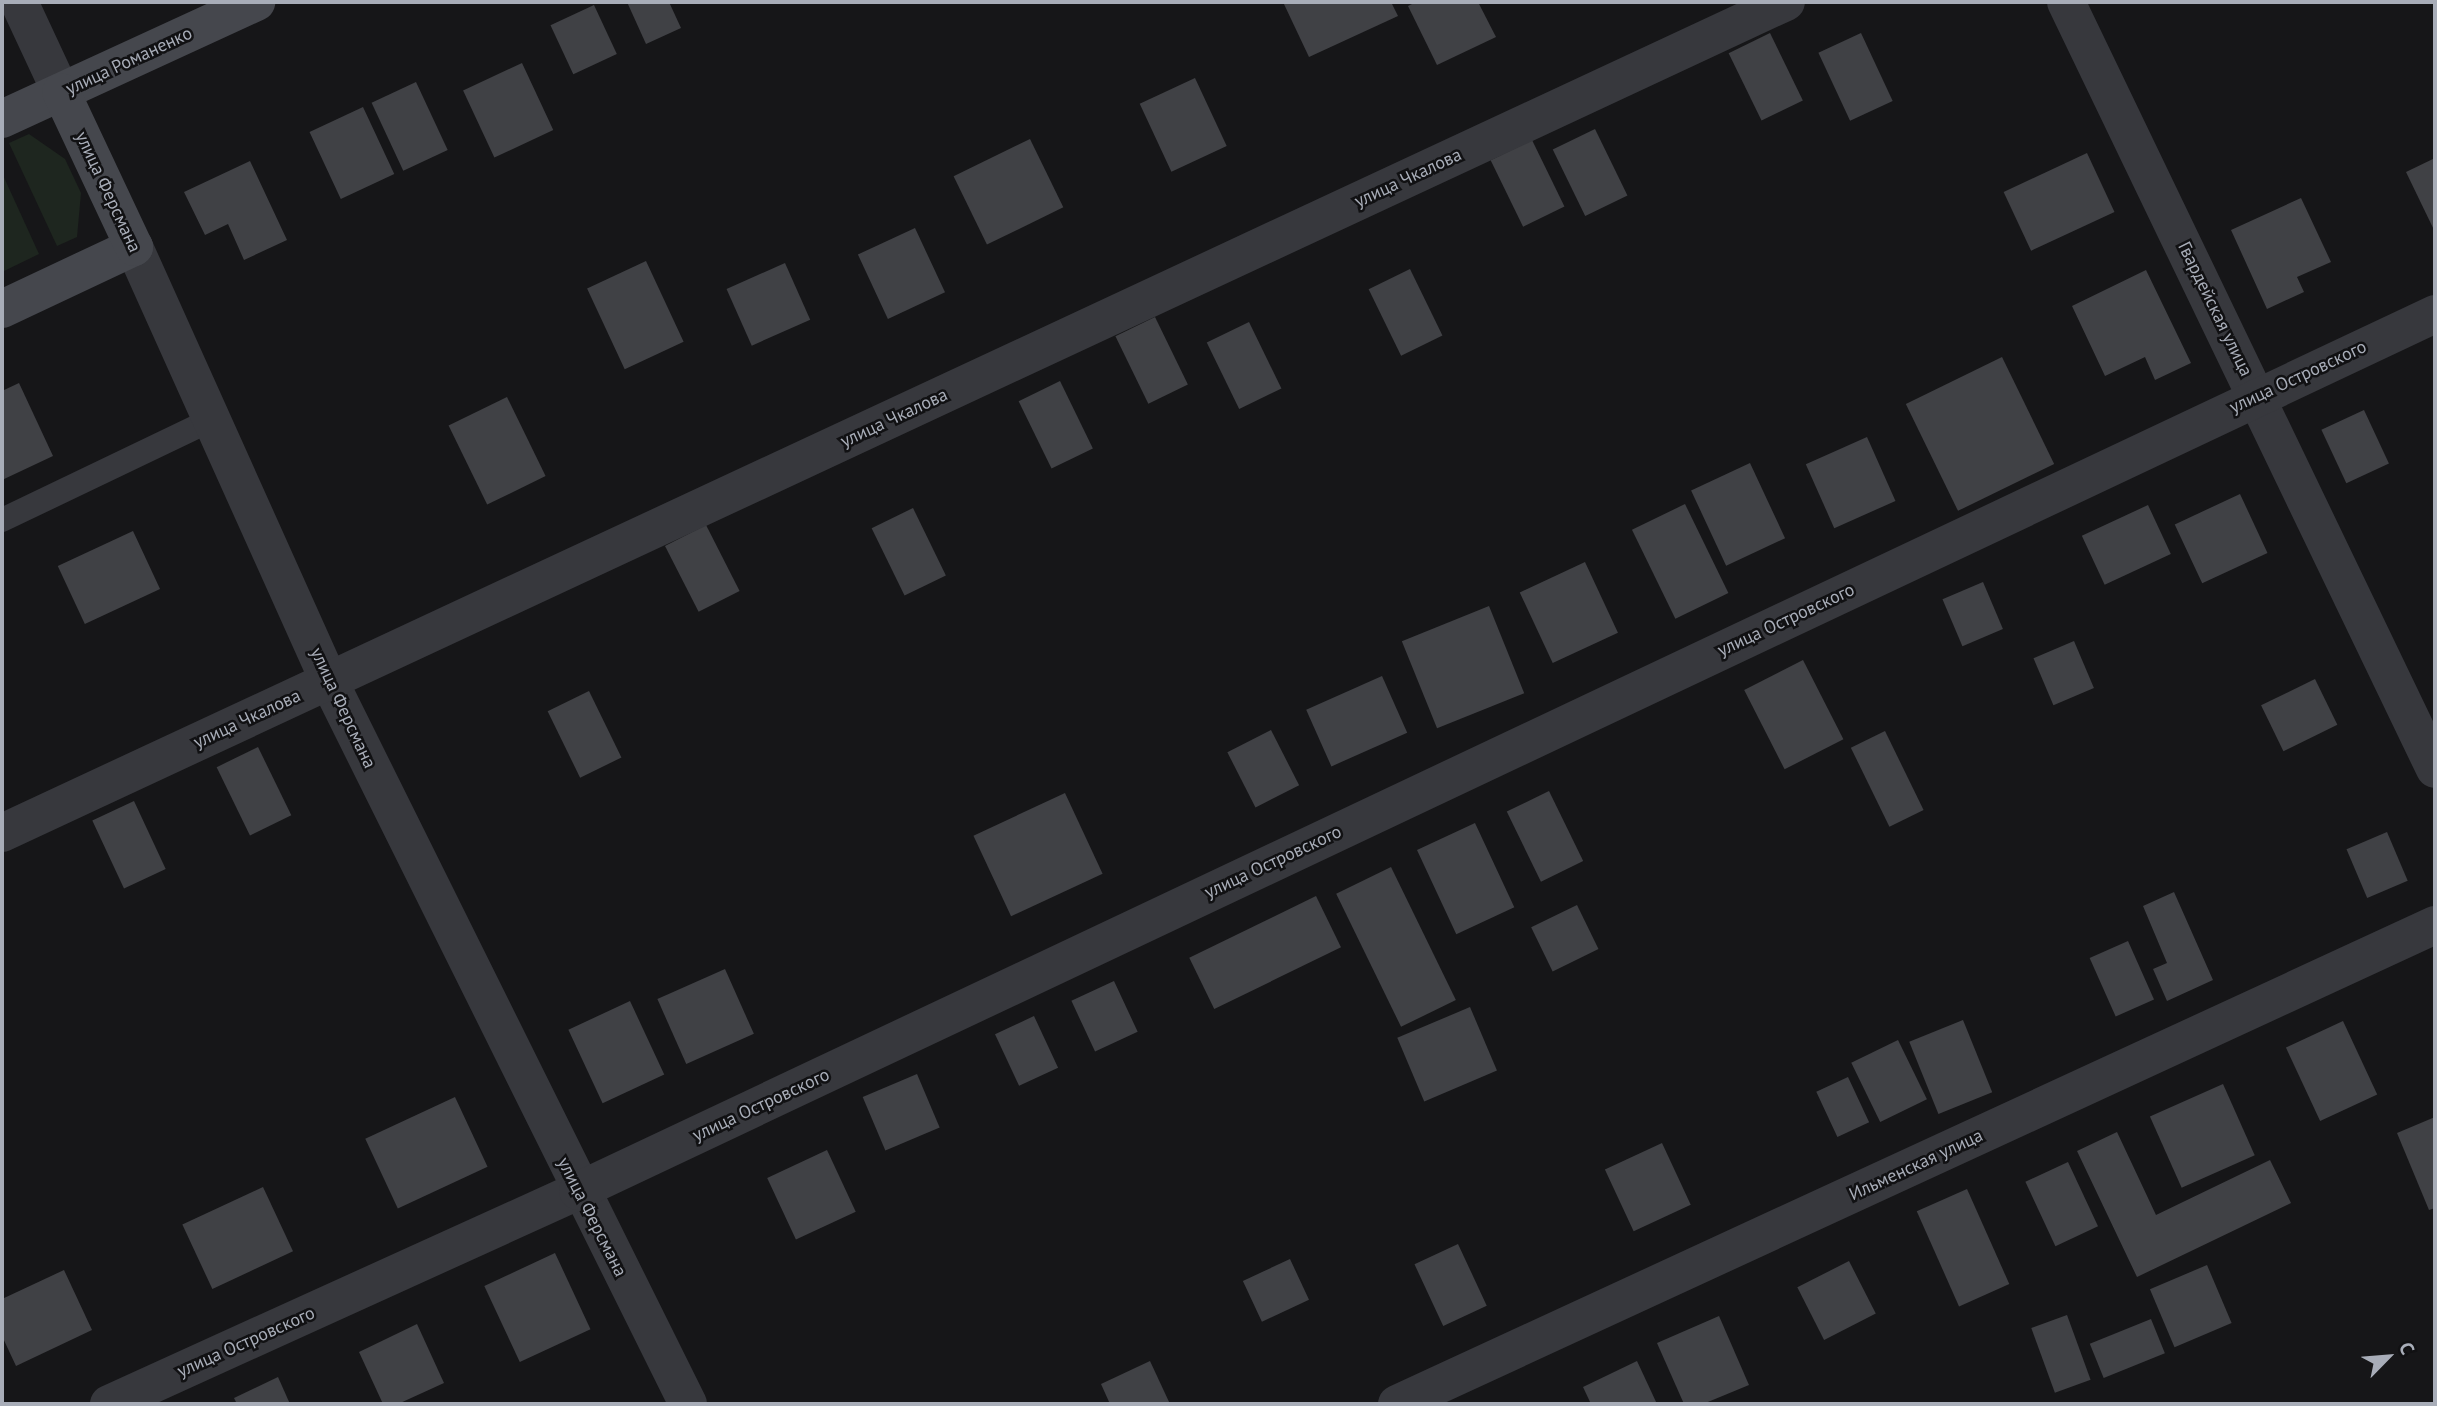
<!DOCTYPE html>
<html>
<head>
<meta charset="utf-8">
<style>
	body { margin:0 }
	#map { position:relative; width:2437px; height:1406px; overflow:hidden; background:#161618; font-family:"PT Sans",sans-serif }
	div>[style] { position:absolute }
	.green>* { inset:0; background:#1e261f }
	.building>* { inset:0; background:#404145; transform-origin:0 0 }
	.lane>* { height:24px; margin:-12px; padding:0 12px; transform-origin:12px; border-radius:12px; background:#37383d }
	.street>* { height:38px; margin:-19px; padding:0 19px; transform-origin:19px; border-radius:19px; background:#37383d }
	.secondary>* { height:38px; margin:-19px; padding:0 19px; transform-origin:19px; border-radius:19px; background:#45474d }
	span { translate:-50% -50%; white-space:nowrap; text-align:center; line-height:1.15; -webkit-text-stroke:5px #111113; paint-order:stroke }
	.street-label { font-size:18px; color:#a8adb8 }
	.frame { position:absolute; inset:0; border:4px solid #a8adb8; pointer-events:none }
	.north { position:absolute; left:2353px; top:1322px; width:70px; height:70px; -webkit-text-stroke:5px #111113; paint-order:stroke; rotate:65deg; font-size:19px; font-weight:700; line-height:28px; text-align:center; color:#a8adb8 }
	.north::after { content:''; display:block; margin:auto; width:24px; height:32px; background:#a8adb8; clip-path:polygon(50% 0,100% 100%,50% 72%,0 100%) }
</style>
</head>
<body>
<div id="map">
	<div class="green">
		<i style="clip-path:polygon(29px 134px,65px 159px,81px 193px,77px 237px,57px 246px,9px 143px)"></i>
		<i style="clip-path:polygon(2px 173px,39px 254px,2px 272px)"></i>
	</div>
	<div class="building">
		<i style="clip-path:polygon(627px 2px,669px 2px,681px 28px,646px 44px)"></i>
		<i style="clip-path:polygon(1283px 2px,1391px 2px,1398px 16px,1309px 57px)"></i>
		<i style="clip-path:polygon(1416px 2px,1478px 2px,1496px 37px,1437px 65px,1408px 6px)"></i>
		<i style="left:594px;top:5px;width:54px;height:48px;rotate:65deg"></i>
		<i style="left:1770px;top:33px;width:75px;height:46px;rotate:64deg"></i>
		<i style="left:1861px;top:33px;width:75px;height:47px;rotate:65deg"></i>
		<i style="left:522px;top:63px;width:74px;height:65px;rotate:65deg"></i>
		<i style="left:1195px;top:78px;width:75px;height:61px;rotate:65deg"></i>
		<i style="left:416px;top:82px;width:75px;height:49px;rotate:65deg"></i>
		<i style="left:363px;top:107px;width:74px;height:59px;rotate:65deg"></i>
		<i style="left:1595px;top:129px;width:74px;height:47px;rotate:64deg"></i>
		<i style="left:1030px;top:139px;width:76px;height:85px;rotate:64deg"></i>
		<i style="left:1532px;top:140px;width:74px;height:46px;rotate:64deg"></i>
		<i style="left:2087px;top:153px;width:65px;height:92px;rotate:65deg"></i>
		<i style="clip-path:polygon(2435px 158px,2435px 232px,2406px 172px)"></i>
		<i style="clip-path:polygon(250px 161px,287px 240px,244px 260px,228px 224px,205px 235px,184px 192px)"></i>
		<i style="clip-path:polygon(2301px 198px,2331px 262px,2297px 277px,2304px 292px,2267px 309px,2231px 230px)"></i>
		<i style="left:915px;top:228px;width:71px;height:63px;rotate:65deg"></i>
		<i style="left:646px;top:261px;width:89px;height:65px;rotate:65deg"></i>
		<i style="left:785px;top:263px;width:62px;height:64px;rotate:66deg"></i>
		<i style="left:1410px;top:269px;width:74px;height:46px;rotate:64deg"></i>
		<i style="clip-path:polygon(2146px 270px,2191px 363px,2155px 380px,2145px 357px,2105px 376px,2072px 306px)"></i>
		<i style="left:1155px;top:317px;width:75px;height:44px;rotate:64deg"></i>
		<i style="left:1249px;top:322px;width:74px;height:47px;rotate:64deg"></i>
		<i style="left:2002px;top:357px;width:119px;height:107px;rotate:64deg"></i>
		<i style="left:1060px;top:381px;width:75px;height:46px;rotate:64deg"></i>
		<i style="clip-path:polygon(19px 383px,53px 456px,2px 480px,2px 391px)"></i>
		<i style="left:507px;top:397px;width:88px;height:65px;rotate:64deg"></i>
		<i style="left:2364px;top:410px;width:59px;height:47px;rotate:65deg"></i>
		<i style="left:1867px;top:437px;width:70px;height:67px;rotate:66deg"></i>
		<i style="left:1750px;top:463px;width:83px;height:65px;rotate:65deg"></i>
		<i style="left:2240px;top:494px;width:65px;height:72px;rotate:65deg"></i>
		<i style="left:1685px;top:504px;width:99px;height:59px;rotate:64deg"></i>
		<i style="left:2148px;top:505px;width:54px;height:73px;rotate:65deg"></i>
		<i style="left:913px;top:508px;width:75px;height:46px;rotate:64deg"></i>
		<i style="left:706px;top:525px;width:74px;height:46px;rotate:63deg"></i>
		<i style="left:133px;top:531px;width:64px;height:83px;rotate:65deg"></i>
		<i style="left:1585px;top:562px;width:78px;height:72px;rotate:65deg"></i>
		<i style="left:1983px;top:582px;width:51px;height:44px;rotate:67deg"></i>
		<i style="left:1489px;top:606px;width:94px;height:94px;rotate:68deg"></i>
		<i style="left:2074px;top:641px;width:51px;height:44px;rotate:67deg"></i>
		<i style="left:1803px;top:660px;width:89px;height:66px;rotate:63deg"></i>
		<i style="left:1382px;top:676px;width:62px;height:83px;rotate:66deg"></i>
		<i style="left:2315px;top:679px;width:51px;height:60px;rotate:64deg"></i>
		<i style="left:589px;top:691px;width:74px;height:46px;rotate:64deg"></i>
		<i style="left:1271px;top:730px;width:62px;height:49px;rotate:63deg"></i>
		<i style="left:1885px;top:731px;width:88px;height:38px;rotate:64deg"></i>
		<i style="left:258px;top:747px;width:76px;height:46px;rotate:64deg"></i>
		<i style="left:1549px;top:791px;width:78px;height:47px;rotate:64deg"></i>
		<i style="left:1065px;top:793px;width:89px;height:101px;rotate:65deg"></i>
		<i style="left:134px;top:801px;width:75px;height:46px;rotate:65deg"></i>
		<i style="left:1475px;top:823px;width:93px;height:64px;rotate:65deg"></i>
		<i style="left:2387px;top:832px;width:53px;height:44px;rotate:67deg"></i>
		<i style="left:1391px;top:867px;width:148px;height:61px;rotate:64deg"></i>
		<i style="clip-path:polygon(2174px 892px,2213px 980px,2167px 1001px,2153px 969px,2167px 963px,2143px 906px)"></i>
		<i style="left:1316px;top:896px;width:57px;height:141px;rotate:64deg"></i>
		<i style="left:1577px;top:905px;width:49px;height:51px;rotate:64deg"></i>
		<i style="left:2128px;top:941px;width:64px;height:42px;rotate:66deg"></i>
		<i style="left:725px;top:969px;width:71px;height:74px;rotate:66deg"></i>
		<i style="left:1114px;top:981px;width:56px;height:47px;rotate:65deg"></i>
		<i style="left:630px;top:1001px;width:81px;height:68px;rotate:65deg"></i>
		<i style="left:1470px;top:1007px;width:69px;height:79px;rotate:67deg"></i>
		<i style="left:1034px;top:1016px;width:57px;height:43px;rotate:65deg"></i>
		<i style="left:1963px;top:1020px;width:78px;height:58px;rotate:68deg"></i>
		<i style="left:2343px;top:1021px;width:81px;height:63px;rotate:65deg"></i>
		<i style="left:1898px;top:1040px;width:66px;height:52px;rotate:64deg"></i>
		<i style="left:917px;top:1074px;width:58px;height:59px;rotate:67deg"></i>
		<i style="left:1848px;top:1077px;width:50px;height:35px;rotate:65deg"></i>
		<i style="left:2223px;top:1084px;width:78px;height:80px;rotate:66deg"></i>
		<i style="left:455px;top:1097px;width:77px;height:99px;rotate:65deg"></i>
		<i style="clip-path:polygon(2435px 1117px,2435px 1208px,2429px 1210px,2397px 1133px)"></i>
		<i style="clip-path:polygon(2117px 1132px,2156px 1215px,2270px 1160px,2291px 1203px,2137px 1277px,2077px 1151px)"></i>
		<i style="left:1662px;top:1143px;width:68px;height:63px;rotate:65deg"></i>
		<i style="left:827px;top:1150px;width:68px;height:66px;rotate:65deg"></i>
		<i style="left:2068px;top:1162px;width:71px;height:47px;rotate:65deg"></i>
		<i style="left:263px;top:1187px;width:71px;height:89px;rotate:65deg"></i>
		<i style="left:1967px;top:1189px;width:104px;height:55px;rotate:66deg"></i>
		<i style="left:1458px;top:1244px;width:68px;height:48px;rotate:65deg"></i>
		<i style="left:555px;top:1253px;width:84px;height:78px;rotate:65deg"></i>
		<i style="left:1290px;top:1259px;width:45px;height:52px;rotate:65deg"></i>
		<i style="left:1849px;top:1261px;width:59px;height:58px;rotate:63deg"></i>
		<i style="left:2207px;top:1265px;width:63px;height:62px;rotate:67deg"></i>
		<i style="clip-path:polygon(64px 1270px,92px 1330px,16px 1366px,2px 1336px,2px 1299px)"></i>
		<i style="left:2067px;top:1315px;width:69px;height:38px;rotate:70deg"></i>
		<i style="clip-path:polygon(1719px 1316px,1749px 1385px,1703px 1404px,1684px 1404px,1657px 1343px)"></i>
		<i style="left:2151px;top:1319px;width:37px;height:66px;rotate:68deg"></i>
		<i style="clip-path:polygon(417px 1324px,444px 1383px,398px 1404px,383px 1404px,359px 1352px)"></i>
		<i style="clip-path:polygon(1150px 1361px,1170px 1404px,1110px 1404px,1101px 1384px)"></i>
		<i style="clip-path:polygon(1637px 1361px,1657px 1404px,1591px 1404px,1583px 1387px)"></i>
		<i style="clip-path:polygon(278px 1377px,290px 1404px,237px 1404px,234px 1398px)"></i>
	</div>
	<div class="lane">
		<i style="left:2px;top:520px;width:234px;rotate:-25.6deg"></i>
	</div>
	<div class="street">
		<i style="left:19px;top:2px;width:99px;rotate:65deg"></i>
		<i style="left:2066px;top:2px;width:851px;rotate:64.31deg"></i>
		<i style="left:134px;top:247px;width:476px;rotate:65.8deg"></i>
		<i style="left:329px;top:681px;width:807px;rotate:63.59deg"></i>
		<i style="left:2px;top:833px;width:1968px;rotate:-24.98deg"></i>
		<i style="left:109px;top:1404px;width:515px;rotate:-24.43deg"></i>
		<i style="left:578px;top:1191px;width:2054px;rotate:-25.28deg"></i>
		<i style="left:1397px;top:1404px;width:1143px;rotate:-24.77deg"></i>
	</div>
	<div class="secondary">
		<i style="left:2px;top:119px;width:280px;rotate:-24.7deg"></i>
		<i style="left:2px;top:309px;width:146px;rotate:-25.2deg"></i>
		<i style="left:134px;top:247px;width:171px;rotate:-115.2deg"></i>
	</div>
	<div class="street-label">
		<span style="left:129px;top:61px;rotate:-25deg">улица Романенко</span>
		<span style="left:1408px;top:178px;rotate:-25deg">улица Чкалова</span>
		<span style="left:108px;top:192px;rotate:65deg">улица Ферсмана</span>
		<span style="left:2215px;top:309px;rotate:64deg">Гвардейская улица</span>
		<span style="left:2298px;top:377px;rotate:-25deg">улица Островского</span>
		<span style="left:894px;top:418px;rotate:-25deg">улица Чкалова</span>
		<span style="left:1786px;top:620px;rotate:-25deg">улица Островского</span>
		<span style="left:343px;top:708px;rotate:65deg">улица Ферсмана</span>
		<span style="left:247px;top:719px;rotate:-25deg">улица Чкалова</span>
		<span style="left:1273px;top:862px;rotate:-25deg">улица Островского</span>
		<span style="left:761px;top:1105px;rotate:-25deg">улица Островского</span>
		<span style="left:1916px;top:1165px;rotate:-25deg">Ильменская улица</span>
		<span style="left:592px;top:1217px;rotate:63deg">улица Ферсмана</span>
		<span style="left:246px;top:1342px;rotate:-24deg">улица Островского</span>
	</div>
	<div class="frame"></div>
	<div class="north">С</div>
</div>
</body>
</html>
